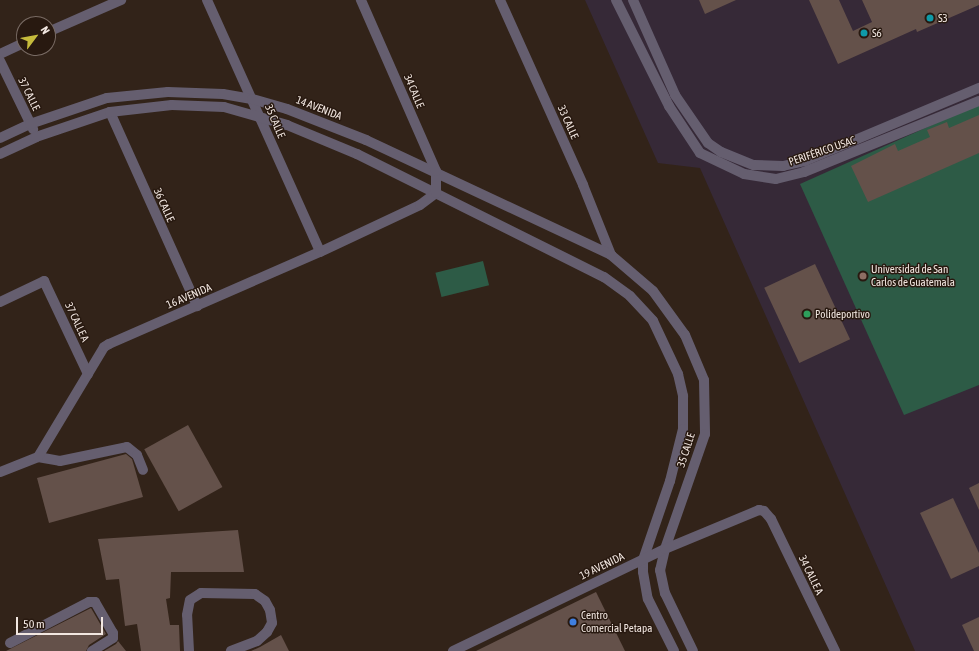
<!DOCTYPE html>
<html>
<head>
<meta charset="utf-8">
<style>
	body { margin:0 }
	#map { position:relative; width:979px; height:651px; overflow:hidden; background:#322319; font-family:"Asap Condensed",sans-serif }
	div>[style] { position:absolute }
	.education>* { inset:0; background:#362937 }
	.green>* { inset:0; background:#2d5b46; transform-origin:0 0 }
	.building>* { inset:0; background:#64514a; transform-origin:0 0 }
	.minor>* { height:10px; margin:-5px; padding:0 5px; transform-origin:5px; border-radius:5px; background:#655e6f }
	.dots>* { width:11px; height:11px; translate:-50% -50%; box-sizing:border-box; border:2px solid #281910; border-radius:50% }
	span { translate:-50% -50%; white-space:nowrap; text-align:center; line-height:1.15; -webkit-text-stroke:3px #281910; paint-order:stroke }
	.poi-label { font-size:11px; color:#f2e7e1 }
	.left { translate:0 -50%; text-align:left }
	.street-label { font-size:11px; color:#f2e7e1 }
	.north { position:absolute; left:16px; top:16px; width:40px; height:40px; box-sizing:border-box; background:#281910; border:1px solid #796b64; border-radius:50%; rotate:58deg; font-size:11px; font-weight:700; line-height:16px; text-align:center; color:#f2e7e1 }
	.north::after { content:''; display:block; margin:auto; width:14px; height:18px; background:#c6bb3c; clip-path:polygon(50% 0,100% 100%,50% 72%,0 100%) }
	.scale { position:absolute; left:16px; top:617px; width:87px; height:18px; box-sizing:border-box; border:2px solid #f2e7e1; border-top:0; padding-left:5px; font-size:12px; line-height:14px; white-space:nowrap; color:#f2e7e1; -webkit-text-stroke:3px #281910; paint-order:stroke }
</style>
</head>
<body>
<div id="map">
	<div class="education">
		<i style="clip-path:polygon(585px 0,979px 0,979px 651px,915px 651px,700px 168px,658px 163px)"></i>
	</div>
	<div class="green">
		<i style="clip-path:polygon(979px 104px,979px 385px,904px 415px,800px 184px)"></i>
		<i style="left:483px;top:261px;width:25px;height:49px;rotate:76deg"></i>
	</div>
	<div class="building">
		<i style="clip-path:polygon(699px 0,736px 0,705px 14px)"></i>
		<i style="clip-path:polygon(809px 0,839px 0,853px 31px,872px 22px,862px 0,979px 0,979px 5px,917px 32px,916px 29px,838px 64px)"></i>
		<i style="clip-path:polygon(979px 115px,979px 153px,868px 202px,851px 166px,895px 144px,898px 151px,930px 137px,927px 130px,947px 122px,949px 128px)"></i>
		<i style="left:815px;top:264px;width:83px;height:56px;rotate:65deg"></i>
		<i style="left:188px;top:425px;width:71px;height:50px;rotate:61deg"></i>
		<i style="clip-path:polygon(126px 454px,132px 459px,143px 497px,49px 523px,37px 478px)"></i>
		<i style="clip-path:polygon(979px 483px,979px 510px,969px 488px)"></i>
		<i style="clip-path:polygon(953px 498px,979px 553px,979px 566px,951px 579px,920px 513px)"></i>
		<i style="clip-path:polygon(238px 530px,244px 572px,171px 572px,170px 598px,166px 599px,170px 625px,179px 625px,180px 651px,141px 651px,137px 624px,125px 626px,119px 579px,106px 580px,98px 539px)"></i>
		<i style="clip-path:polygon(596px 592px,625px 651px,476px 651px)"></i>
		<i style="clip-path:polygon(91px 608px,106px 634px,89px 645px,86px 651px,6px 651px)"></i>
		<i style="clip-path:polygon(979px 617px,979px 651px,974px 651px,962px 625px)"></i>
		<i style="clip-path:polygon(281px 635px,289px 651px,251px 651px,260px 647px)"></i>
		<i style="clip-path:polygon(118px 641px,126px 651px,104px 651px,116px 644px)"></i>
	</div>
	<div class="minor">
		<i style="left:207px;top:0;width:276px;rotate:65.8deg"></i>
		<i style="left:500px;top:0;width:203px;rotate:65.8deg"></i>
		<i style="left:583px;top:185px;width:75px;rotate:68.2deg"></i>
		<i style="left:616px;top:0;width:119px;rotate:63.4deg"></i>
		<i style="left:669px;top:106px;width:56px;rotate:56.6deg"></i>
		<i style="left:700px;top:153px;width:49px;rotate:25.5deg"></i>
		<i style="left:744px;top:174px;width:32px;rotate:9deg"></i>
		<i style="left:776px;top:179px;width:29px;rotate:-14deg"></i>
		<i style="left:804px;top:172px;width:189px;rotate:-22.1deg"></i>
		<i style="left:633px;top:0;width:104px;rotate:66.1deg"></i>
		<i style="left:675px;top:95px;width:58px;rotate:55.5deg"></i>
		<i style="left:708px;top:143px;width:16px;rotate:35deg"></i>
		<i style="left:721px;top:152px;width:35px;rotate:22deg"></i>
		<i style="left:754px;top:165px;width:29px;rotate:2deg"></i>
		<i style="left:783px;top:166px;width:23px;rotate:-13deg"></i>
		<i style="left:805px;top:161px;width:189px;rotate:-22.8deg"></i>
		<i style="left:48px;top:32px;width:80px;rotate:-23.7deg"></i>
		<i style="left:0;top:54px;width:26px;rotate:-25deg"></i>
		<i style="left:0;top:61px;width:76px;rotate:64.1deg"></i>
		<i style="left:110px;top:112px;width:213px;rotate:65.8deg"></i>
		<i style="left:0;top:138px;width:33px;rotate:-25deg"></i>
		<i style="left:30px;top:124px;width:81px;rotate:-18.7deg"></i>
		<i style="left:107px;top:98px;width:61px;rotate:-5.6deg"></i>
		<i style="left:168px;top:92px;width:55px;rotate:2.1deg"></i>
		<i style="left:223px;top:94px;width:29px;rotate:10deg"></i>
		<i style="left:252px;top:99px;width:36px;rotate:16deg"></i>
		<i style="left:287px;top:109px;width:85px;rotate:21.4deg"></i>
		<i style="left:366px;top:140px;width:271px;rotate:25.1deg"></i>
		<i style="left:611px;top:255px;width:55px;rotate:40.6deg"></i>
		<i style="left:653px;top:291px;width:54px;rotate:54deg"></i>
		<i style="left:685px;top:335px;width:49px;rotate:67.1deg"></i>
		<i style="left:704px;top:380px;width:54px;rotate:88.9deg"></i>
		<i style="left:705px;top:434px;width:122px;rotate:109.2deg"></i>
		<i style="left:665px;top:549px;width:22px;rotate:103deg"></i>
		<i style="left:660px;top:570px;width:24px;rotate:78deg"></i>
		<i style="left:665px;top:593px;width:64px;rotate:64.2deg"></i>
		<i style="left:0;top:154px;width:40px;rotate:-25deg"></i>
		<i style="left:36px;top:137px;width:78px;rotate:-18.7deg"></i>
		<i style="left:110px;top:112px;width:62px;rotate:-6.4deg"></i>
		<i style="left:172px;top:105px;width:52px;rotate:2.2deg"></i>
		<i style="left:224px;top:107px;width:66px;rotate:15.9deg"></i>
		<i style="left:287px;top:125px;width:76px;rotate:22.5deg"></i>
		<i style="left:357px;top:154px;width:276px;rotate:26.5deg"></i>
		<i style="left:604px;top:277px;width:32px;rotate:36deg"></i>
		<i style="left:630px;top:296px;width:34px;rotate:47deg"></i>
		<i style="left:653px;top:321px;width:59px;rotate:64.7deg"></i>
		<i style="left:678px;top:374px;width:23px;rotate:77deg"></i>
		<i style="left:683px;top:396px;width:33px;rotate:90deg"></i>
		<i style="left:683px;top:429px;width:54px;rotate:104deg"></i>
		<i style="left:670px;top:481px;width:83px;rotate:108.9deg"></i>
		<i style="left:643px;top:560px;width:12px;rotate:90deg"></i>
		<i style="left:643px;top:572px;width:27px;rotate:80deg"></i>
		<i style="left:648px;top:599px;width:58px;rotate:63.4deg"></i>
		<i style="left:0;top:302px;width:49px;rotate:-25.5deg"></i>
		<i style="left:44px;top:281px;width:103px;rotate:64.7deg"></i>
		<i style="left:38px;top:457px;width:22px;rotate:10deg"></i>
		<i style="left:60px;top:461px;width:68px;rotate:-11.8deg"></i>
		<i style="left:127px;top:447px;width:13px;rotate:39deg"></i>
		<i style="left:137px;top:455px;width:16px;rotate:68deg"></i>
		<i style="left:0;top:472px;width:41px;rotate:-21.5deg"></i>
		<i style="left:38px;top:457px;width:128px;rotate:-59deg"></i>
		<i style="left:104px;top:347px;width:6px;rotate:-31deg"></i>
		<i style="left:109px;top:344px;width:230px;rotate:-23.6deg"></i>
		<i style="left:320px;top:252px;width:110px;rotate:-25.2deg"></i>
		<i style="left:420px;top:205px;width:20px;rotate:-37deg"></i>
		<i style="left:436px;top:193px;width:22px;rotate:-90deg"></i>
		<i style="left:436px;top:171px;width:187px;rotate:-113.7deg"></i>
		<i style="left:10px;top:643px;width:89px;rotate:-27.4deg"></i>
		<i style="left:89px;top:602px;width:6px"></i>
		<i style="left:95px;top:602px;width:36px;rotate:60deg"></i>
		<i style="left:113px;top:633px;width:5px;rotate:90deg"></i>
		<i style="left:113px;top:638px;width:25px;rotate:148deg"></i>
		<i style="left:189px;top:651px;width:36px;rotate:-93deg"></i>
		<i style="left:187px;top:615px;width:15px;rotate:-79deg"></i>
		<i style="left:190px;top:600px;width:13px;rotate:-32deg"></i>
		<i style="left:201px;top:593px;width:54px;rotate:1.1deg"></i>
		<i style="left:255px;top:594px;width:12px;rotate:35deg"></i>
		<i style="left:265px;top:601px;width:10px;rotate:61deg"></i>
		<i style="left:270px;top:610px;width:13px;rotate:81deg"></i>
		<i style="left:272px;top:623px;width:10px;rotate:119deg"></i>
		<i style="left:267px;top:632px;width:13px;rotate:138deg"></i>
		<i style="left:257px;top:641px;width:28px;rotate:159deg"></i>
		<i style="left:453px;top:651px;width:235px;rotate:-25.7deg"></i>
		<i style="left:665px;top:549px;width:102px;rotate:-22.5deg"></i>
		<i style="left:759px;top:510px;width:5px;rotate:11deg"></i>
		<i style="left:764px;top:511px;width:11px;rotate:49deg"></i>
		<i style="left:771px;top:519px;width:147px;rotate:64.1deg"></i>
	</div>
	<div class="dots">
		<i style="left:930px;top:18px;background:#0f9aa8"></i>
		<i style="left:864px;top:33px;background:#0f9aa8"></i>
		<i style="left:863px;top:276px;background:#8d6e63"></i>
		<i style="left:807px;top:314px;background:#2e9e5b"></i>
		<i style="left:573px;top:622px;background:#3f7fe0"></i>
	</div>
	<div class="poi-label">
		<span class="left" style="left:938px;top:18px">S3</span>
		<span class="left" style="left:872px;top:33px">S6</span>
		<span class="left" style="left:871px;top:276px">Universidad de San<br>Carlos de Guatemala</span>
		<span class="left" style="left:815px;top:314px">Polideportivo</span>
		<span class="left" style="left:581px;top:622px">Centro<br>Comercial Petapa</span>
	</div>
	<div class="street-label">
		<span style="left:414px;top:91px;rotate:67deg">34 CALLE</span>
		<span style="left:29px;top:94px;rotate:64deg">37 CALLE</span>
		<span style="left:319px;top:108px;rotate:21deg">14 AVENIDA</span>
		<span style="left:275px;top:121px;rotate:67deg">35 CALLE</span>
		<span style="left:568px;top:122px;rotate:66deg">33 CALLE</span>
		<span style="left:822px;top:151px;rotate:-19deg">PERIFÉRICO USAC</span>
		<span style="left:164px;top:205px;rotate:66deg">36 CALLE</span>
		<span style="left:189px;top:296px;rotate:-23deg">16 AVENIDA</span>
		<span style="left:77px;top:322px;rotate:65deg">37 CALLE A</span>
		<span style="left:686px;top:450px;rotate:-72deg">35 CALLE</span>
		<span style="left:602px;top:566px;rotate:-26deg">19 AVENIDA</span>
		<span style="left:811px;top:575px;rotate:64deg">34 CALLE A</span>
	</div>
	<div class="north">N</div>
	<div class="scale">50 m</div>
</div>
</body>
</html>
